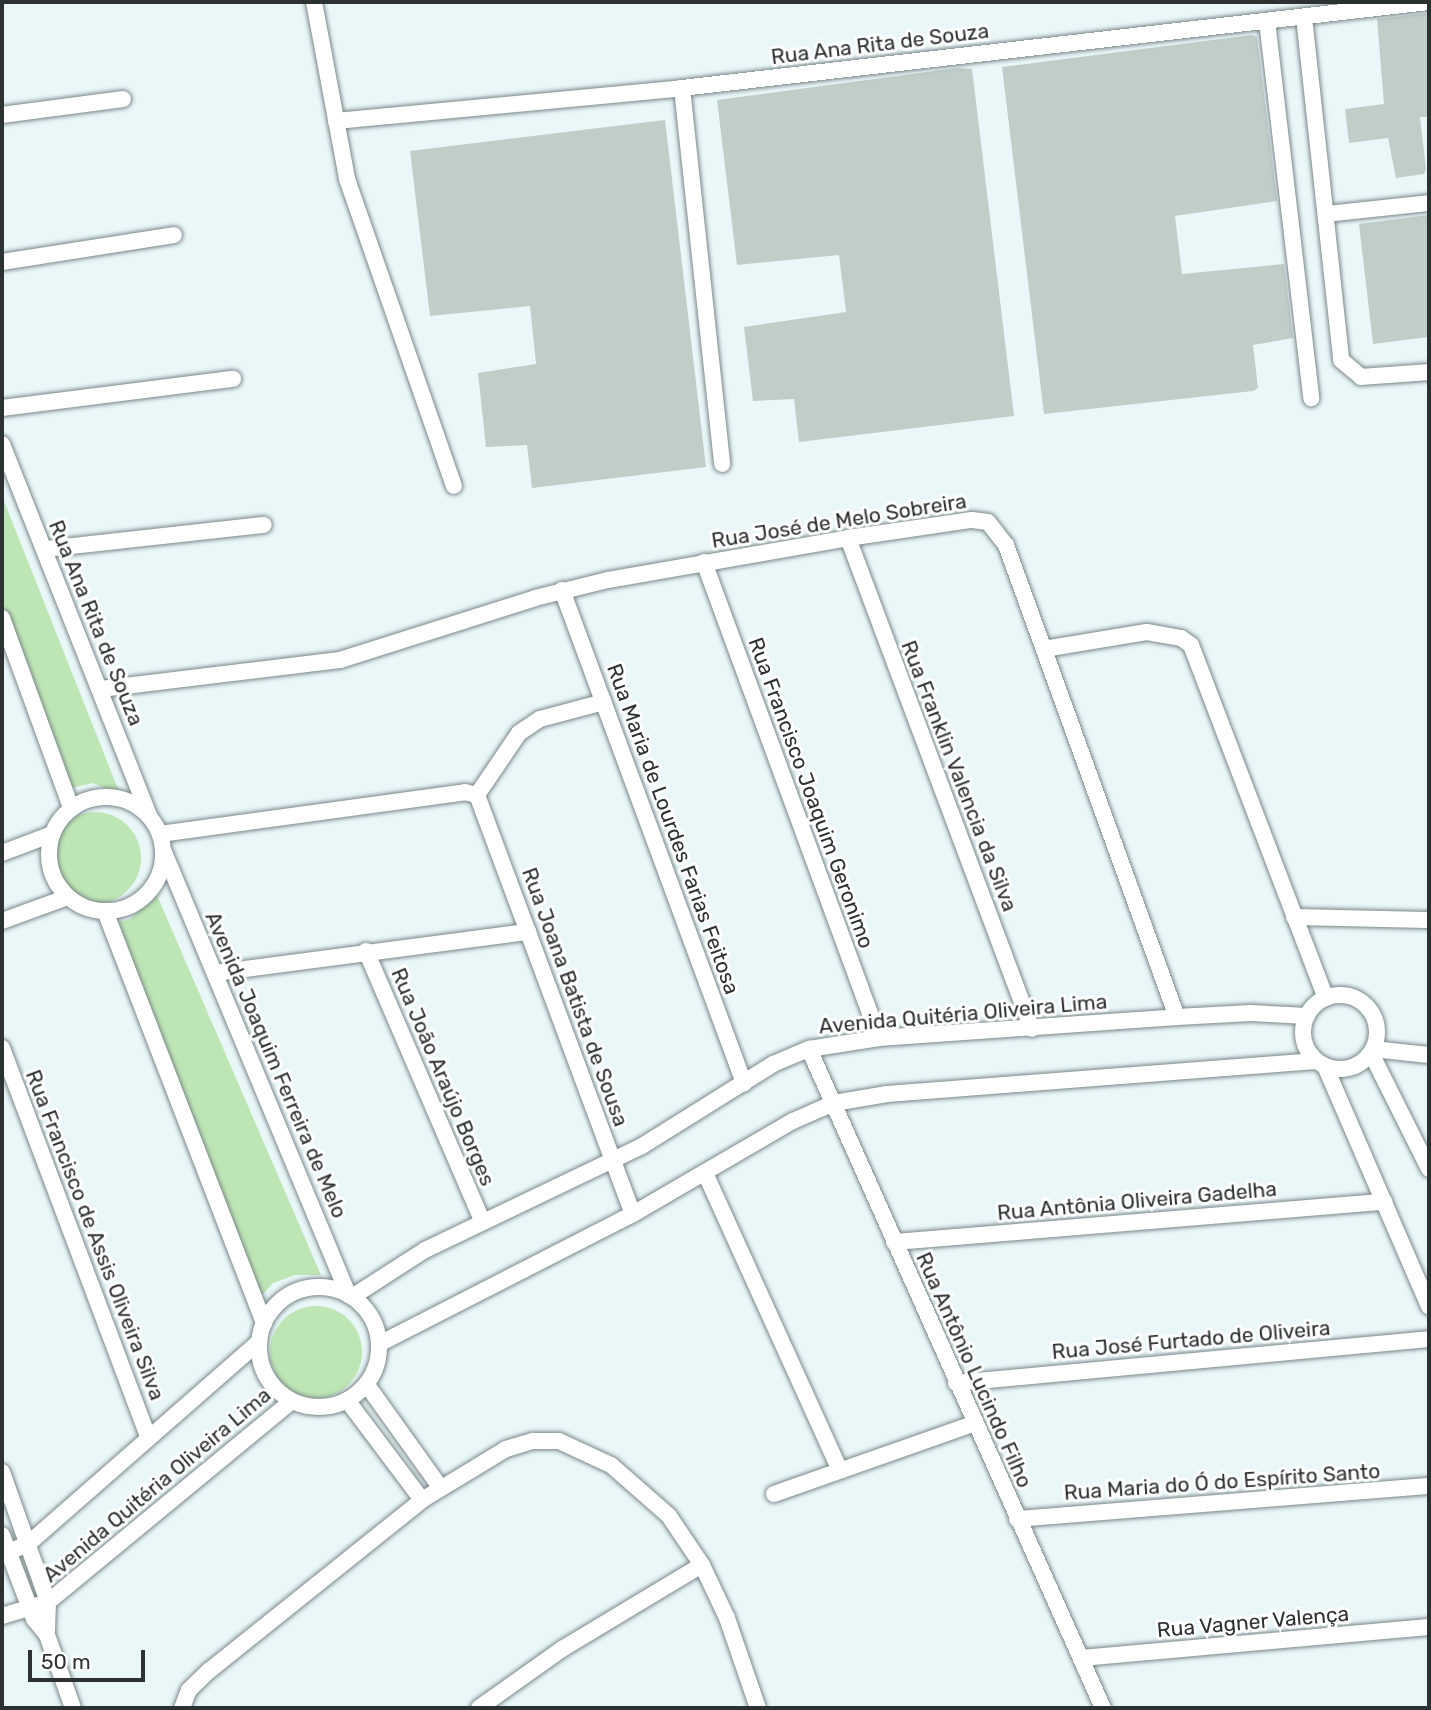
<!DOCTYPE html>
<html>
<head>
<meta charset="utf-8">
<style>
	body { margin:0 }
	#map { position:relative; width:1431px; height:1710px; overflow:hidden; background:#e9f7f9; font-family:Rubik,sans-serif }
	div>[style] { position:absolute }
	.green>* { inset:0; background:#bee6b4 }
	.round { border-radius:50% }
	.building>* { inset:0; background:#c0cdc9 }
	.roads { filter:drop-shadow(0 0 2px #7a8789) drop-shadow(0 0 2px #7a8789) }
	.minor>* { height:16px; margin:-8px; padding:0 8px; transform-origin:8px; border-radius:8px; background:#fff }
	.minor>.ring { margin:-8px; padding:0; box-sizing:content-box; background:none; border:16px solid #fff; border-radius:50% }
	span { translate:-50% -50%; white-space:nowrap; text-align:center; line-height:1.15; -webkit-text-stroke:6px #fff; paint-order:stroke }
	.street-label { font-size:21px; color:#2c3132 }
	.frame { position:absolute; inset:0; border:4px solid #2c3132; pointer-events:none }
	.scale { position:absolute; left:28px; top:1650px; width:117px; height:32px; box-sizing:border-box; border:4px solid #2c3132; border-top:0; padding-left:9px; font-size:21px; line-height:24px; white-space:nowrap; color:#2c3132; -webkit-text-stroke:5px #fff; paint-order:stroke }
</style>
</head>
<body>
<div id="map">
	<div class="green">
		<i style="clip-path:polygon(2px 496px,120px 794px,93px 783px,71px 788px,2px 602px)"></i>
		<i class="round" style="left:49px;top:812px;width:92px;height:92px"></i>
		<i style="clip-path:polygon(156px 893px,321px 1275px,295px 1275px,273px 1283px,257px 1301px,115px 923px,130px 919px)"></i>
		<i class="round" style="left:270px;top:1306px;width:92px;height:92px"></i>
	</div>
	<div class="building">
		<i style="clip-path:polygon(1429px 13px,1429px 117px,1420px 117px,1426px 169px,1424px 174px,1396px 178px,1388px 138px,1349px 143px,1345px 109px,1384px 104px,1377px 19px)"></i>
		<i style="clip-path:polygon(1252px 35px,1257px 37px,1277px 201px,1175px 216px,1182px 274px,1284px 264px,1293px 338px,1253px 345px,1258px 388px,1253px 391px,1044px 414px,1002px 67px)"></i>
		<i style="clip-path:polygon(957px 68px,972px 69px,1014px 416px,799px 442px,794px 399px,753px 401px,744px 327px,846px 312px,839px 255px,737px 265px,717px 100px)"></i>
		<i style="clip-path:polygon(665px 120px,706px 467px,532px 488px,527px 445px,486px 447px,478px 373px,536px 364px,530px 306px,430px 316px,410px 151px)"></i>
		<i style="clip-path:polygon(1429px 215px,1428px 337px,1373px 344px,1359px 224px)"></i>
	</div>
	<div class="roads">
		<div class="minor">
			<i style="left:314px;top:2px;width:180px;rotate:79.4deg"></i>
			<i style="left:347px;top:179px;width:325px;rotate:70.8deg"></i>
			<i style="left:1304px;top:17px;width:345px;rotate:83.8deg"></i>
			<i style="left:1341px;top:360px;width:26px;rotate:40deg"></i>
			<i style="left:1361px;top:377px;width:68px;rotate:-4.2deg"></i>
			<i style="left:1267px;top:21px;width:380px;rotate:83.3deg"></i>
			<i style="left:682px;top:88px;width:378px;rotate:83.9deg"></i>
			<i style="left:2px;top:115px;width:122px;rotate:-7.5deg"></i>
			<i style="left:336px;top:121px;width:348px;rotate:-5.4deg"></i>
			<i style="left:682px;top:88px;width:752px;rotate:-6.57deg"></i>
			<i style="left:1326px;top:214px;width:104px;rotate:-6.1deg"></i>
			<i style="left:2px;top:262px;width:174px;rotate:-8.9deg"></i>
			<i style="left:2px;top:408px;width:233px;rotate:-7.2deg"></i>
			<i style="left:2px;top:444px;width:401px;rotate:68.4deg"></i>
			<i style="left:848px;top:538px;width:524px;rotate:69.46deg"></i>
			<i style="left:45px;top:549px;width:220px;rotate:-6.3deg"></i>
			<i style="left:704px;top:562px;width:507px;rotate:69.81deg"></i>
			<i style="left:562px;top:590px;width:526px;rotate:69.74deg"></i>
			<i style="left:2px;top:618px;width:202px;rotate:70deg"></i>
			<i style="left:1044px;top:649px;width:104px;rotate:-9.4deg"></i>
			<i style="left:1147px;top:632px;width:35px;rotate:10deg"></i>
			<i style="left:1181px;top:638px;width:12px;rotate:35deg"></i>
			<i style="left:1191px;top:645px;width:378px;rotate:69.1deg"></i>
			<i style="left:100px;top:689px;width:242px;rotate:-6.9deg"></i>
			<i style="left:340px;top:660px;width:205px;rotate:-17.6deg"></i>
			<i style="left:535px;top:598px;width:75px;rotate:-13.9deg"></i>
			<i style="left:608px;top:580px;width:244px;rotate:-9.9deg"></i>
			<i style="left:848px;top:538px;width:125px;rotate:-8.3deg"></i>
			<i style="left:972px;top:520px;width:16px;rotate:7deg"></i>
			<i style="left:988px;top:522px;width:29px;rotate:52deg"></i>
			<i style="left:1006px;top:545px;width:502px;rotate:70.09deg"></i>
			<i style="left:477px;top:795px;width:447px;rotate:69.6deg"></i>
			<i style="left:477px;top:795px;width:75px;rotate:-55.9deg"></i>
			<i style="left:519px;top:733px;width:25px;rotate:-34deg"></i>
			<i style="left:540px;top:719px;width:66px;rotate:-14.9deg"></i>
			<i class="ring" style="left:49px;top:797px;width:98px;height:98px"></i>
			<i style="left:160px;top:834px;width:308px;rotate:-7.8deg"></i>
			<i style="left:465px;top:792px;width:12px;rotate:14deg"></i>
			<i style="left:164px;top:852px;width:480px;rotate:67.4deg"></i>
			<i style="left:2px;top:853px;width:53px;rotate:-20.8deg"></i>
			<i style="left:105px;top:911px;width:442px;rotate:68.9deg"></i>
			<i style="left:1294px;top:917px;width:135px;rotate:1.3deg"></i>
			<i style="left:2px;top:921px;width:70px;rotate:-20deg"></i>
			<i style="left:366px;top:951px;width:293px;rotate:66.7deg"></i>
			<i style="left:215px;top:973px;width:316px;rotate:-7.5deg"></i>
			<i class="ring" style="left:1303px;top:995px;width:58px;height:58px"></i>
			<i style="left:2px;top:1048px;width:415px;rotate:69.4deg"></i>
			<i style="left:809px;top:1049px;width:722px;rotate:65.96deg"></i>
			<i style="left:1373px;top:1049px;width:56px;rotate:6.1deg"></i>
			<i style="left:1371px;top:1053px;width:130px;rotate:63.4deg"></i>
			<i style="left:1325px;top:1066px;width:262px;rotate:66.6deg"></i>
			<i style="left:706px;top:1175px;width:324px;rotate:65.6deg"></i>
			<i style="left:894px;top:1242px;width:492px;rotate:-4.7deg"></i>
			<i class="ring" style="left:259px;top:1287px;width:104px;height:104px"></i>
			<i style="left:352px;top:1297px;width:87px;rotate:-32.8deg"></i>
			<i style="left:425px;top:1250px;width:241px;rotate:-25.6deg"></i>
			<i style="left:642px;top:1146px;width:155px;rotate:-32deg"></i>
			<i style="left:773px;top:1064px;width:39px;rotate:-23deg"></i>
			<i style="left:809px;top:1049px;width:71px;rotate:-8.9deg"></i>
			<i style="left:879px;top:1038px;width:299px;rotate:-4deg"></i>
			<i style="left:1177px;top:1017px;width:74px;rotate:-3.1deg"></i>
			<i style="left:1251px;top:1013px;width:56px;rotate:3.1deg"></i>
			<i style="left:379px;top:1344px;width:285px;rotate:-27.1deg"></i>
			<i style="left:633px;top:1214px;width:185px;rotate:-30.2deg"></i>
			<i style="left:793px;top:1121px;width:45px;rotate:-23.7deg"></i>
			<i style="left:834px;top:1103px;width:54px;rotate:-9.6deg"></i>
			<i style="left:887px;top:1094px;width:430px;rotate:-4.4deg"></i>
			<i style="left:956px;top:1383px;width:475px;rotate:-5.3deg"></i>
			<i style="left:367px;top:1385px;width:125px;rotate:54.4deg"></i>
			<i style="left:347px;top:1400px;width:125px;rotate:53.1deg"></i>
			<i style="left:2px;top:1472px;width:138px;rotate:70.5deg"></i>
			<i style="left:48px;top:1602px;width:33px;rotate:92deg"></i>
			<i style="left:774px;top:1494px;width:211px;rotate:-19.4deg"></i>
			<i style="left:1017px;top:1519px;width:413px;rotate:-4.6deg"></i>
			<i style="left:2px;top:1535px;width:90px;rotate:69.1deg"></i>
			<i style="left:34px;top:1619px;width:21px;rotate:51deg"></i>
			<i style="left:47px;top:1635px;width:77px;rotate:70.4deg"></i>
			<i style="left:8px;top:1552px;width:22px;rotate:-22deg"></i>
			<i style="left:28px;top:1544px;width:307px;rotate:-41.2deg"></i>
			<i style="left:2px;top:1616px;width:48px;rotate:-16.9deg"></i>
			<i style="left:48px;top:1602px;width:316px;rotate:-39.5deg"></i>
			<i style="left:1081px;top:1658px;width:349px;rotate:-5.1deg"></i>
			<i style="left:182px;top:1708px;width:19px;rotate:-69deg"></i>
			<i style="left:189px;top:1690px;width:29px;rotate:-44deg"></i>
			<i style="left:210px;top:1670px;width:272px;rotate:-38.7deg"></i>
			<i style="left:422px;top:1500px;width:98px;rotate:-31.3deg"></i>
			<i style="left:506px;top:1449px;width:28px;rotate:-17deg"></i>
			<i style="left:533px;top:1441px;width:26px"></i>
			<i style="left:559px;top:1441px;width:57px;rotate:24.8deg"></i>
			<i style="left:611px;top:1465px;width:77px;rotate:41.3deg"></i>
			<i style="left:669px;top:1516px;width:59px;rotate:56deg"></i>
			<i style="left:702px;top:1565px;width:59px;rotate:64.7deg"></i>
			<i style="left:727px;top:1618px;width:95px;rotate:71deg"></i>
			<i style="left:479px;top:1708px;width:102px;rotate:-35.4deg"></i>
			<i style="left:562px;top:1649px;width:163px;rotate:-31deg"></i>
		</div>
	</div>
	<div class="street-label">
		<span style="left:880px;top:44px;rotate:-7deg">Rua Ana Rita de Souza</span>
		<span style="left:839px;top:521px;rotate:-9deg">Rua José de Melo Sobreira</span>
		<span style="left:96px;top:623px;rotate:68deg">Rua Ana Rita de Souza</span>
		<span style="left:959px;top:776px;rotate:69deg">Rua Franklin Valencia da Silva</span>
		<span style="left:811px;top:793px;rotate:70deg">Rua Francisco Joaquim Geronimo</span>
		<span style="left:673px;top:829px;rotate:70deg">Rua Maria de Lourdes Farias Feitosa</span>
		<span style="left:575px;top:997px;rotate:70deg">Rua Joana Batista de Sousa</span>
		<span style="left:963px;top:1014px;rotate:-5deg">Avenida Quitéria Oliveira Lima</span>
		<span style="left:276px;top:1065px;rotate:67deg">Avenida Joaquim Ferreira de Melo</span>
		<span style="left:443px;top:1077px;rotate:67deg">Rua João Araújo Borges</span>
		<span style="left:1137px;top:1201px;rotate:-5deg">Rua Antônia Oliveira Gadelha</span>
		<span style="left:95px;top:1235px;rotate:69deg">Rua Francisco de Assis Oliveira Silva</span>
		<span style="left:1191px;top:1340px;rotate:-5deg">Rua José Furtado de Oliveira</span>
		<span style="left:974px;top:1370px;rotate:66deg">Rua Antônio Lucindo Filho</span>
		<span style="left:1222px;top:1482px;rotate:-4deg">Rua Maria do Ó do Espírito Santo</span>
		<span style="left:157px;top:1485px;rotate:-40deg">Avenida Quitéria Oliveira Lima</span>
		<span style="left:1253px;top:1622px;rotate:-5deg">Rua Vagner Valença</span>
	</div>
	<div class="frame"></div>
	<div class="scale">50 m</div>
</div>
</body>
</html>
